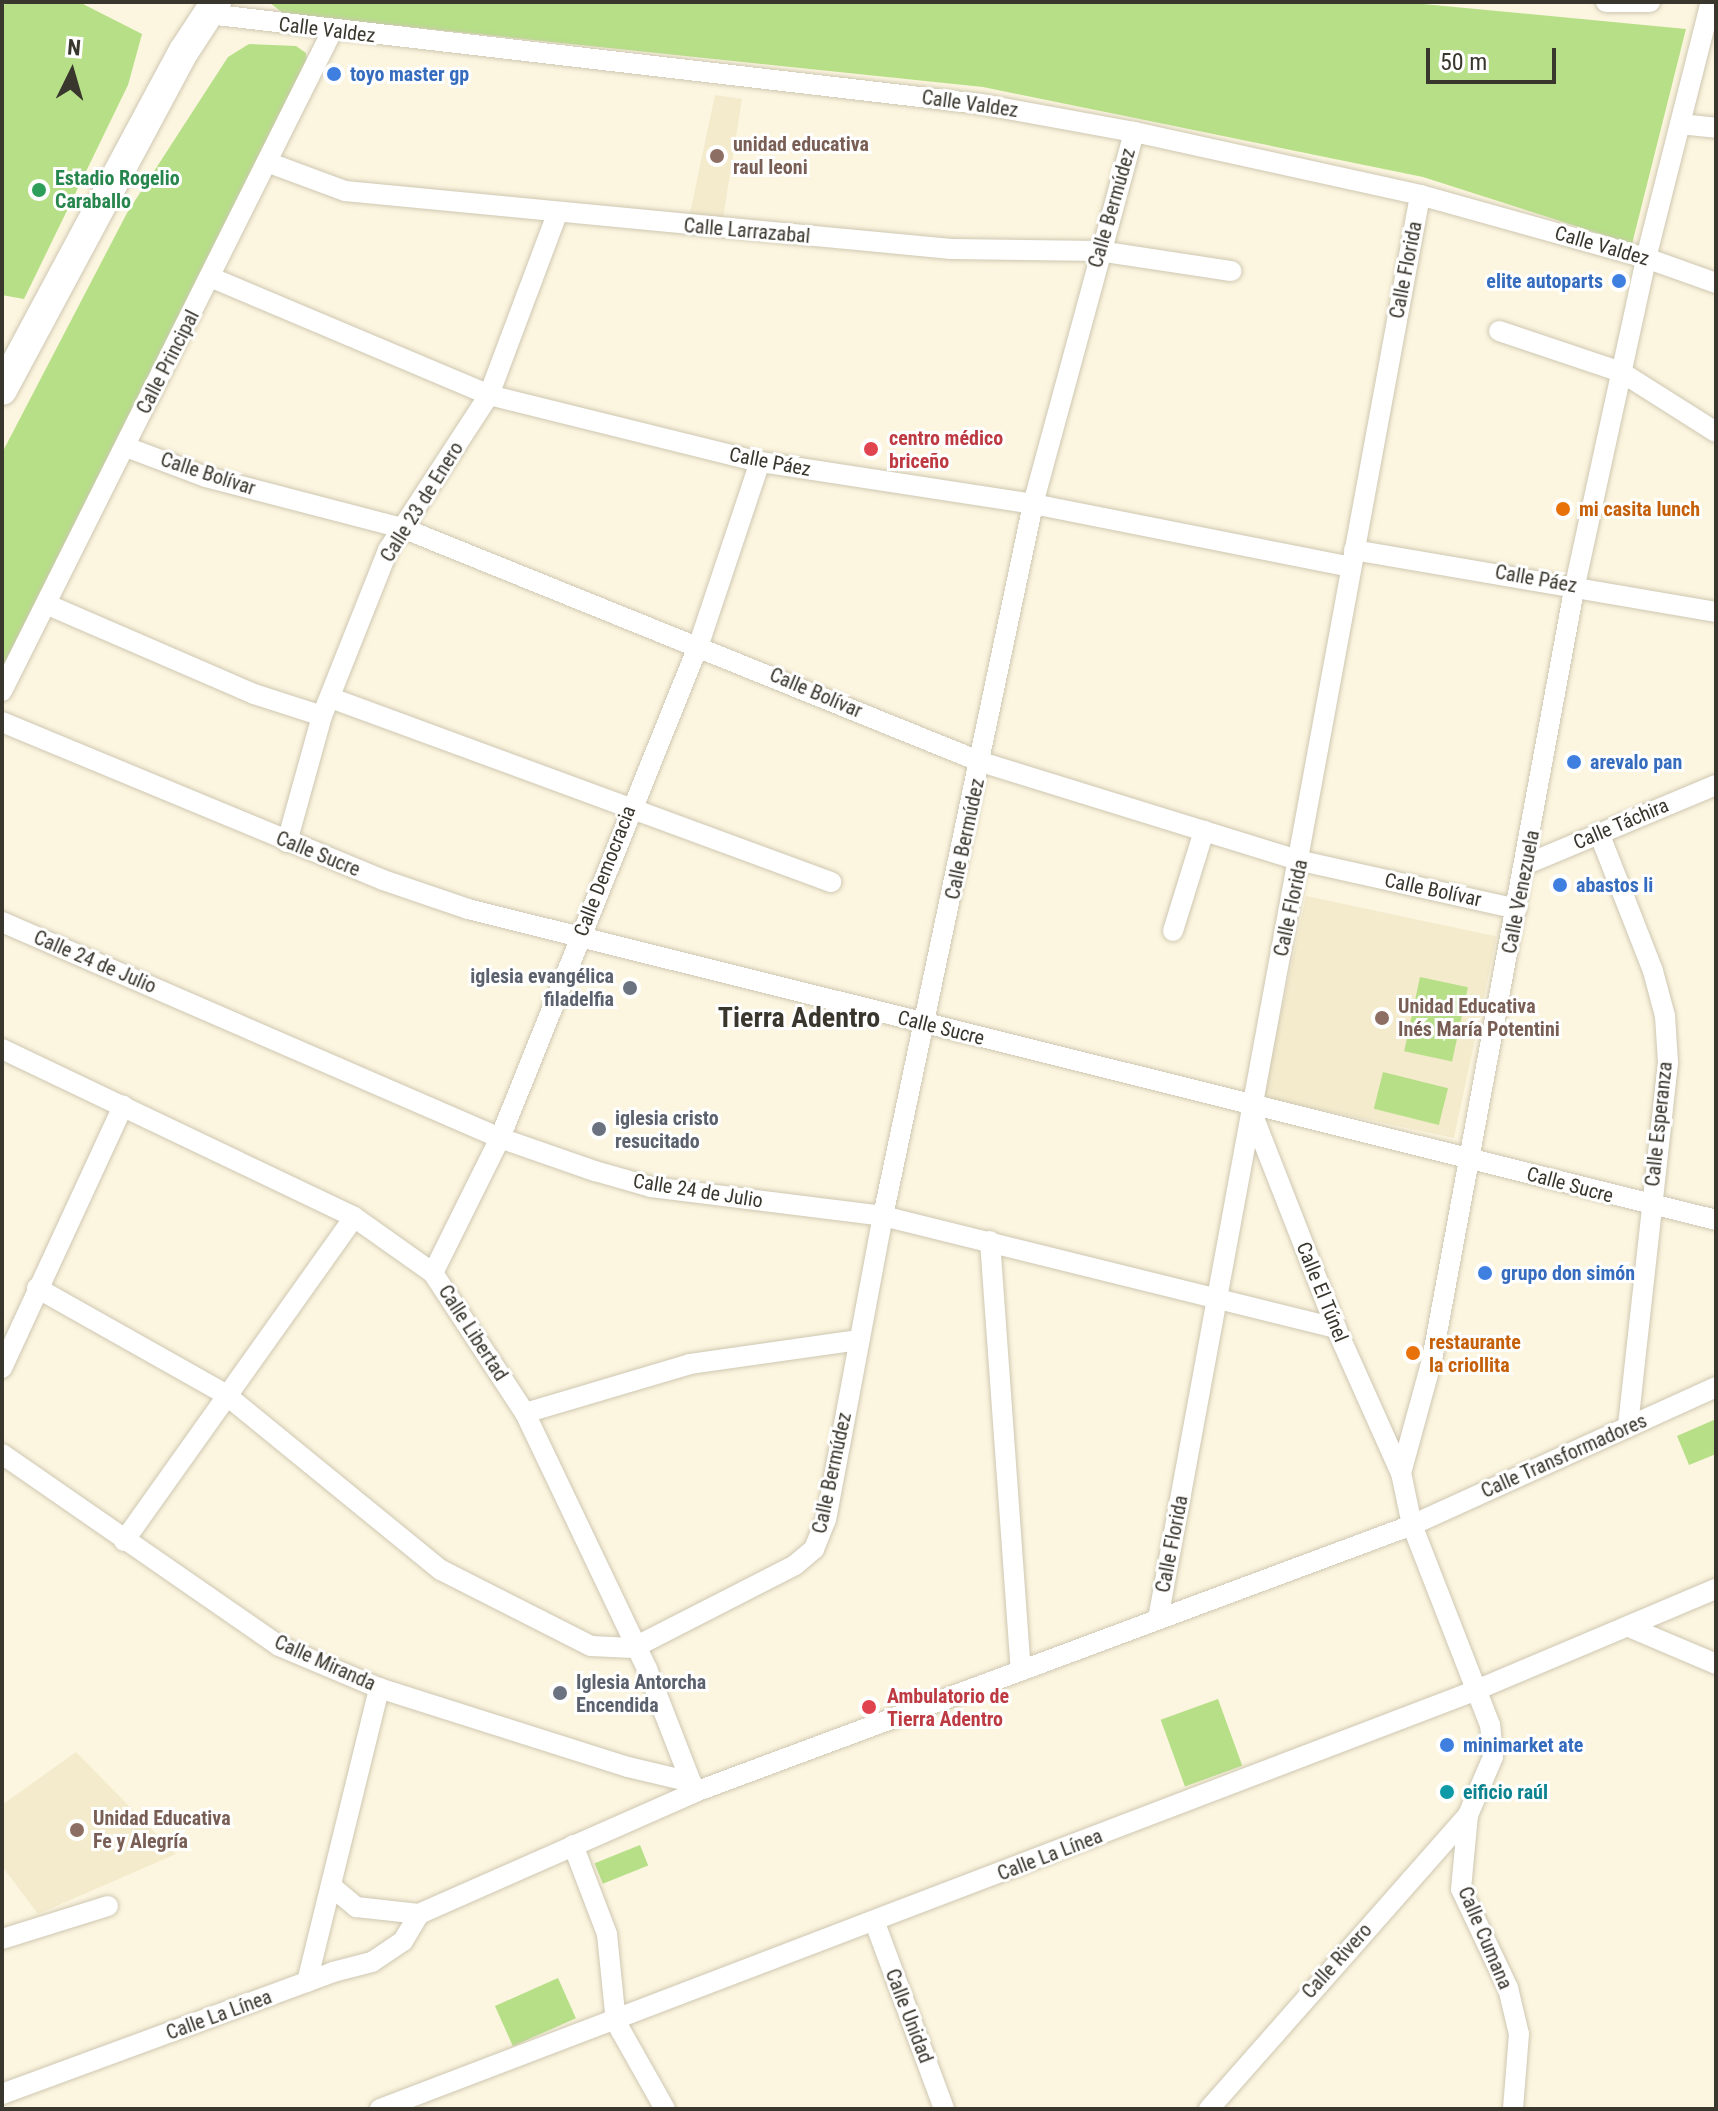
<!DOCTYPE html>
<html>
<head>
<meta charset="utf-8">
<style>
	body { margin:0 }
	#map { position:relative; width:1718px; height:2111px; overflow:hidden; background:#fcf5df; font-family:"Roboto Condensed",sans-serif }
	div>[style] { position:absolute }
	.built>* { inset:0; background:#f4ebcd; transform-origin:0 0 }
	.green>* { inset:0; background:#b6df87; transform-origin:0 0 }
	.roads { filter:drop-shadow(0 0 2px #cec7b2) drop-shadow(0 0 2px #cec7b2) }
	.minor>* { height:20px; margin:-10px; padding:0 10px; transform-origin:10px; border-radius:10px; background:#fff }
	.highway>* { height:30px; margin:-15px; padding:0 15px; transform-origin:15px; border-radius:15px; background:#fff }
	.dots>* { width:22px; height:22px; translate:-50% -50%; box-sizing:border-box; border:4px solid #fff; border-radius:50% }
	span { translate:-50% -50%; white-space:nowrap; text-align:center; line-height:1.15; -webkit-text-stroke:6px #fff; paint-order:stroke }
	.street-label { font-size:20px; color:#39362d }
	.shop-label { font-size:20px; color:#366cbe; font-weight:700 }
	.left { translate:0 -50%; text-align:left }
	.right { translate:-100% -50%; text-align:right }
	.education-label { font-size:20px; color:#785e54; font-weight:700 }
	.leisure-label { font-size:20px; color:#27864d; font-weight:700 }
	.health-label { font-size:20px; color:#be3a42; font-weight:700 }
	.food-label { font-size:20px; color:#c56008; font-weight:700 }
	.worship-label { font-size:20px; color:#5b616d; font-weight:700 }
	.culture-label { font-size:20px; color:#0d838f; font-weight:700 }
	.district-label { font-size:28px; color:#39362d; font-weight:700 }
	.frame { position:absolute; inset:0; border:4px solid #39362d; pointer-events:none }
	.north { position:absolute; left:32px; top:32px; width:80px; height:80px; -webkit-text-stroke:6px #fff; paint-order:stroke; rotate:5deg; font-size:22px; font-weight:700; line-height:32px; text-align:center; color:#39362d }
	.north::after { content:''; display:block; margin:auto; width:28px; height:36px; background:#39362d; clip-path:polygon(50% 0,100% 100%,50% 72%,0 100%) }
	.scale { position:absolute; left:1426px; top:48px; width:130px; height:36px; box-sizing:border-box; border:4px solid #39362d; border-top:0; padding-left:10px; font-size:24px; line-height:28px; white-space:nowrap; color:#39362d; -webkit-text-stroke:6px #fff; paint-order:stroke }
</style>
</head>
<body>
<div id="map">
	<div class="built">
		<i style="clip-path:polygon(715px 95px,742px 99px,723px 218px,690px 213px)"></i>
		<i style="left:1306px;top:896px;width:195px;height:206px;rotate:12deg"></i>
		<i style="clip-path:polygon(76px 1752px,176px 1854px,38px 1914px,2px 1866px,2px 1805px)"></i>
	</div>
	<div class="green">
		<i style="clip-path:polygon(9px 2px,79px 2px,142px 34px,128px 85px,24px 299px,2px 295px,2px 6px)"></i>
		<i style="clip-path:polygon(269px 2px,1402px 2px,1686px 29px,1632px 244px,1423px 177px,983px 87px,284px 14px)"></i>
		<i style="clip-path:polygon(249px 44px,296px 46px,306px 53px,307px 62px,2px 673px,2px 453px,127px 213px,228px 57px)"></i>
		<i style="left:1420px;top:977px;width:49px;height:76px;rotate:12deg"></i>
		<i style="left:1383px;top:1072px;width:67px;height:38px;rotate:14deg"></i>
		<i style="clip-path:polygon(1716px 1419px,1716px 1454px,1689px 1465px,1677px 1436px)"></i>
		<i style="left:1218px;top:1699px;width:71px;height:61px;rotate:70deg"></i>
		<i style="left:640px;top:1845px;width:22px;height:49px;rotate:68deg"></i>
		<i style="left:558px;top:1978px;width:44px;height:69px;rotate:66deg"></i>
	</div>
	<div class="roads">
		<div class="minor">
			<i style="left:1606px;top:2px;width:44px"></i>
			<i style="left:208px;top:14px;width:777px;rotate:6.65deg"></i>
			<i style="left:980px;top:104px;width:157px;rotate:10.3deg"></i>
			<i style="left:1134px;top:132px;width:293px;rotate:12.4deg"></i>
			<i style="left:1420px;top:195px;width:235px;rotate:15.6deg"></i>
			<i style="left:1646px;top:258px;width:74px;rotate:19.7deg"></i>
			<i style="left:1680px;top:124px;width:36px;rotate:6deg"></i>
			<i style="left:267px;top:162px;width:83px;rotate:20.4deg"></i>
			<i style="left:345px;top:191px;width:609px;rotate:5.47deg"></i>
			<i style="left:951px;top:249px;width:148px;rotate:0.8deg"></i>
			<i style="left:1099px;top:251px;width:134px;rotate:8.6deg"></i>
			<i style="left:210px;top:277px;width:303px;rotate:22.9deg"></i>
			<i style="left:489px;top:395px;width:279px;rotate:13.9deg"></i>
			<i style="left:760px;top:462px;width:276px;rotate:8.7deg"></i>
			<i style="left:1033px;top:504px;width:324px;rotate:11.2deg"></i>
			<i style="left:1499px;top:331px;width:129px;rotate:18.6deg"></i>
			<i style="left:1621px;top:372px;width:112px;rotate:32.3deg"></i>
			<i style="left:126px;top:447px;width:85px;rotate:20.6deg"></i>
			<i style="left:206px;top:477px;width:206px;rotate:14.6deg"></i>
			<i style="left:405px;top:529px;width:621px;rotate:22.02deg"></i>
			<i style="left:981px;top:762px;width:335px;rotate:17.2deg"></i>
			<i style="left:1301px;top:861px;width:221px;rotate:12.5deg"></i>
			<i style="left:1354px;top:550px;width:367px;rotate:9.7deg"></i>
			<i style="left:46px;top:604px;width:227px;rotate:23.4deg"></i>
			<i style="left:254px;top:694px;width:71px;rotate:17.9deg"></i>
			<i style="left:2px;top:691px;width:738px;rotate:-63.43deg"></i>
			<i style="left:331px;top:698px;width:533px;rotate:20.2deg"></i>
			<i style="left:2px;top:722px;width:412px;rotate:22.5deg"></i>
			<i style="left:383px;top:880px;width:90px;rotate:18.8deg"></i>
			<i style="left:468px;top:909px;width:1286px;rotate:13.99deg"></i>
			<i style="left:1599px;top:833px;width:148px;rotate:68.6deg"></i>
			<i style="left:1653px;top:971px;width:47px;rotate:75.1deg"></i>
			<i style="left:1665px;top:1016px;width:47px;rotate:86.3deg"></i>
			<i style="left:1668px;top:1063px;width:365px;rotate:96.3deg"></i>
			<i style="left:287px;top:842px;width:131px;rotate:-74.5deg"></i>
			<i style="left:322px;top:716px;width:179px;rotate:-68.3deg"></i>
			<i style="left:388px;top:550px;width:185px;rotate:-56.9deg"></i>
			<i style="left:489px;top:395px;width:193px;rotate:-69.4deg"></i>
			<i style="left:1527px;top:864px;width:205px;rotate:-22.7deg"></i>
			<i style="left:2px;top:922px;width:543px;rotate:23.45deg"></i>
			<i style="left:500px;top:1138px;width:101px;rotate:19.2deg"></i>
			<i style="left:595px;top:1171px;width:58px;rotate:15.9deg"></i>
			<i style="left:651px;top:1187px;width:234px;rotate:7.1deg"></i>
			<i style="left:883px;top:1216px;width:467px;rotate:13.9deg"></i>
			<i style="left:1173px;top:931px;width:105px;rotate:-72.8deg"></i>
			<i style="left:2px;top:1049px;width:390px;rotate:25.5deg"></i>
			<i style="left:354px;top:1217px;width:97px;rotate:35.3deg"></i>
			<i style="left:433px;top:1273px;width:168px;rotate:56.7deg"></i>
			<i style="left:525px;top:1413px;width:284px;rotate:64.5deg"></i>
			<i style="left:647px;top:1669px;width:132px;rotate:68.7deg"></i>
			<i style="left:1250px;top:1108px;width:236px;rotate:68.6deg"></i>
			<i style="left:1336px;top:1328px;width:159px;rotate:65.9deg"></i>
			<i style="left:990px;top:1241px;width:429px;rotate:85.9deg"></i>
			<i style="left:433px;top:1273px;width:151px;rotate:-63.6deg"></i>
			<i style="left:500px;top:1138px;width:533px;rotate:-68.06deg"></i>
			<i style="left:699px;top:644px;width:192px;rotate:-71.5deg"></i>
			<i style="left:37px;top:1288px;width:216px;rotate:29.4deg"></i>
			<i style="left:225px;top:1394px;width:279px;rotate:39.2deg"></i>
			<i style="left:441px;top:1570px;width:168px;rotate:26.9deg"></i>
			<i style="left:591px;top:1646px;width:42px;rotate:2.7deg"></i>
			<i style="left:633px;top:1648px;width:182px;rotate:-27.1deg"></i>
			<i style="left:795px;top:1565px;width:25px;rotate:-40deg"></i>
			<i style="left:814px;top:1549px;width:31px;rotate:-68deg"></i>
			<i style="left:826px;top:1520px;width:309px;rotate:-79.4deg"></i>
			<i style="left:883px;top:1216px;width:728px;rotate:-78.1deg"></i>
			<i style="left:1033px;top:504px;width:385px;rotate:-74.8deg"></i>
			<i style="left:2px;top:1368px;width:289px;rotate:-65.2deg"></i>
			<i style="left:525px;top:1413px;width:172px;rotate:-16.5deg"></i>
			<i style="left:690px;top:1364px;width:171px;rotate:-8.1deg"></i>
			<i style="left:2px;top:1454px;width:337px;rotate:34.7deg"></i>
			<i style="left:279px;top:1646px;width:108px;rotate:22.8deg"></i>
			<i style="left:379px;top:1688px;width:261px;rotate:17.6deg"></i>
			<i style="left:628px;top:1767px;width:65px;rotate:13.4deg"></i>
			<i style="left:124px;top:1541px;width:397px;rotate:-54.6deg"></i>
			<i style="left:1158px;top:1619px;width:1448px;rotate:-79.57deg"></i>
			<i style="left:1629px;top:1627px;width:95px;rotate:23deg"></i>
			<i style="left:1468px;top:1815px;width:74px;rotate:95.4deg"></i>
			<i style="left:1461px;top:1889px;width:110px;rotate:64.6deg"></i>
			<i style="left:1508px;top:1988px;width:47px;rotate:76.6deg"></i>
			<i style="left:1519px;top:2034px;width:75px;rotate:94.6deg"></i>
			<i style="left:573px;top:1845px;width:95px;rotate:69.1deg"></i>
			<i style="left:607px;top:1934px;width:88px;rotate:84.2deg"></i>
			<i style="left:616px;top:2022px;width:100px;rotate:60.6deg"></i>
			<i style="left:331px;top:1886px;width:33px;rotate:40deg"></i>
			<i style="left:356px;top:1907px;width:63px;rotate:6.3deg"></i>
			<i style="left:419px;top:1914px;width:302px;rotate:-23.8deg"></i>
			<i style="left:695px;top:1792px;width:765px;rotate:-20.42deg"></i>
			<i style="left:1412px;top:1525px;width:334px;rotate:-24.4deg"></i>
			<i style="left:875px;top:1923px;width:198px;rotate:69.6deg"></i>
			<i style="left:2px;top:1939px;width:111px;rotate:-17.3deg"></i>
			<i style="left:307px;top:1982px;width:303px;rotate:-76.2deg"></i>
			<i style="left:2px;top:2094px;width:353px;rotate:-20.2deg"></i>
			<i style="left:333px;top:1972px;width:40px;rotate:-14.4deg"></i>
			<i style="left:372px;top:1962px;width:37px;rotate:-34deg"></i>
			<i style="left:403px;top:1941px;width:31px;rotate:-59deg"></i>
			<i style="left:380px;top:2109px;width:1171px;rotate:-20.91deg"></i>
			<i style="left:1474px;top:1691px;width:263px;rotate:-22.9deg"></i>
			<i style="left:1209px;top:2109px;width:392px;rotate:-48.6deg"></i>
			<i style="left:1468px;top:1815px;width:63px;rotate:-66.7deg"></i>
			<i style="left:1493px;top:1757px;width:32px;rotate:-95deg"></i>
			<i style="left:1490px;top:1725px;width:215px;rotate:-111.3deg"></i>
			<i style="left:1412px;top:1525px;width:53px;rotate:-101.9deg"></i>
			<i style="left:1401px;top:1473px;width:117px;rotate:-74.7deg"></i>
			<i style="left:1432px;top:1360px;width:788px;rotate:-79.55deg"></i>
			<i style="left:1575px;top:585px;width:335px;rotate:-77.7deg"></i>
			<i style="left:1646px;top:258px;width:264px;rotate:-75.8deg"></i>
		</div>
		<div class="highway">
			<i style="left:2px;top:390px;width:385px;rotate:-61.8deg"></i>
			<i style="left:184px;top:51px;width:59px;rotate:-56.9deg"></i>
		</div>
	</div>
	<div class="dots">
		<i style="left:334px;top:74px;background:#3f7fe0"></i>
		<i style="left:717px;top:156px;background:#8d6e63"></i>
		<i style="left:39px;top:190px;background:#2e9e5b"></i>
		<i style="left:1619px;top:281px;background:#3f7fe0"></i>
		<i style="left:871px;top:449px;background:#e0444e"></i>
		<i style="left:1563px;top:509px;background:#e8710a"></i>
		<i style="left:1574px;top:762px;background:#3f7fe0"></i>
		<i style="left:1560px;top:885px;background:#3f7fe0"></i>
		<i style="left:630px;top:988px;background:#6b7280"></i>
		<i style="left:1382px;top:1018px;background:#8d6e63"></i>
		<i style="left:599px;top:1129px;background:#6b7280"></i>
		<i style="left:1485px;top:1273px;background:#3f7fe0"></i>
		<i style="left:1413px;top:1353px;background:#e8710a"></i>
		<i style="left:560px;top:1693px;background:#6b7280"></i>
		<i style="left:869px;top:1707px;background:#e0444e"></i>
		<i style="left:1447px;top:1745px;background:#3f7fe0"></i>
		<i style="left:1447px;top:1792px;background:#0f9aa8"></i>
		<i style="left:77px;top:1830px;background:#8d6e63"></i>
	</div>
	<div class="street-label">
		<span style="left:327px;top:30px;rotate:7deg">Calle Valdez</span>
		<span style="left:970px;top:104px;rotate:8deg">Calle Valdez</span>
		<span style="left:1112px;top:208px;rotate:-74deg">Calle Bermúdez</span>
		<span style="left:747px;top:231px;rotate:5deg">Calle Larrazabal</span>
		<span style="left:1602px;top:246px;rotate:16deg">Calle Valdez</span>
		<span style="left:1406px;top:270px;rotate:-79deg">Calle Florida</span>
		<span style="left:168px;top:362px;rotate:-63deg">Calle Principal</span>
		<span style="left:770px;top:462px;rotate:11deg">Calle Páez</span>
		<span style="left:208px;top:474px;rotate:18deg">Calle Bolívar</span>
		<span style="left:422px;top:502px;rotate:-58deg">Calle 23 de Enero</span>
		<span style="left:1536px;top:579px;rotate:10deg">Calle Páez</span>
		<span style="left:816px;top:693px;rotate:23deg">Calle Bolívar</span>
		<span style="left:1621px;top:824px;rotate:-23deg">Calle Táchira</span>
		<span style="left:965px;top:839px;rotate:-78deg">Calle Bermúdez</span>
		<span style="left:318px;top:854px;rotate:22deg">Calle Sucre</span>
		<span style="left:605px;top:871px;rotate:-69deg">Calle Democracia</span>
		<span style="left:1433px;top:890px;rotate:12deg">Calle Bolívar</span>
		<span style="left:1521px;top:892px;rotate:-79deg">Calle Venezuela</span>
		<span style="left:1291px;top:908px;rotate:-78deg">Calle Florida</span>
		<span style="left:95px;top:962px;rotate:23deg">Calle 24 de Julio</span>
		<span style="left:941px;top:1028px;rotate:14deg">Calle Sucre</span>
		<span style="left:1659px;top:1124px;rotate:-84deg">Calle Esperanza</span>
		<span style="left:1570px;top:1185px;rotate:15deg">Calle Sucre</span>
		<span style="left:698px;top:1191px;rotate:9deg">Calle 24 de Julio</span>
		<span style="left:1322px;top:1292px;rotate:68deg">Calle El Túnel</span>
		<span style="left:473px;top:1333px;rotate:57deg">Calle Libertad</span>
		<span style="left:1564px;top:1456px;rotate:-24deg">Calle Transformadores</span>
		<span style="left:832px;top:1473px;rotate:-78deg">Calle Bermúdez</span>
		<span style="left:1172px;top:1544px;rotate:-79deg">Calle Florida</span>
		<span style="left:325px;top:1663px;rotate:24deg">Calle Miranda</span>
		<span style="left:1050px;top:1855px;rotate:-21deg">Calle La Línea</span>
		<span style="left:1485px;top:1938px;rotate:67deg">Calle Cumana</span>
		<span style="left:1337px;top:1961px;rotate:-48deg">Calle Rivero</span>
		<span style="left:219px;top:2015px;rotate:-20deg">Calle La Línea</span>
		<span style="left:909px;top:2016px;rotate:69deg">Calle Unidad</span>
	</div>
	<div class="shop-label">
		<span class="left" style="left:350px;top:74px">toyo master gp</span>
		<span class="right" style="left:1603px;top:281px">elite autoparts</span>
		<span class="left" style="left:1590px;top:762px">arevalo pan</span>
		<span class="left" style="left:1576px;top:885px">abastos li</span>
		<span class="left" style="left:1501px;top:1273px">grupo don simón</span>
		<span class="left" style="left:1463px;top:1745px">minimarket ate</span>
	</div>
	<div class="education-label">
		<span class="left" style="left:733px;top:156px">unidad educativa<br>raul leoni</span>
		<span class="left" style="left:1398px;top:1018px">Unidad Educativa<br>Inés María Potentini</span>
		<span class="left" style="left:93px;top:1830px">Unidad Educativa<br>Fe y Alegría</span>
	</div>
	<div class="leisure-label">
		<span class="left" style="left:55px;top:190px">Estadio Rogelio<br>Caraballo</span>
	</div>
	<div class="health-label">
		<span class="left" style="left:889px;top:450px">centro médico<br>briceño</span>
		<span class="left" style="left:887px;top:1708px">Ambulatorio de<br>Tierra Adentro</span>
	</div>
	<div class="food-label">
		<span class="left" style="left:1579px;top:509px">mi casita lunch</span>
		<span class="left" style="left:1429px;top:1354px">restaurante<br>la criollita</span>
	</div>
	<div class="worship-label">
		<span class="right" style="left:614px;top:988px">iglesia evangélica<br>filadelfia</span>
		<span class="left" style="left:615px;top:1130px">iglesia cristo<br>resucitado</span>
		<span class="left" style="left:576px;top:1694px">Iglesia Antorcha<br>Encendida</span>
	</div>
	<div class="culture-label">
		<span class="left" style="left:1463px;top:1792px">eificio raúl</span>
	</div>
	<div class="district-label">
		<span style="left:799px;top:1018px">Tierra Adentro</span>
	</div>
	<div class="frame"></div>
	<div class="north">N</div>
	<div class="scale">50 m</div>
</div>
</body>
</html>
